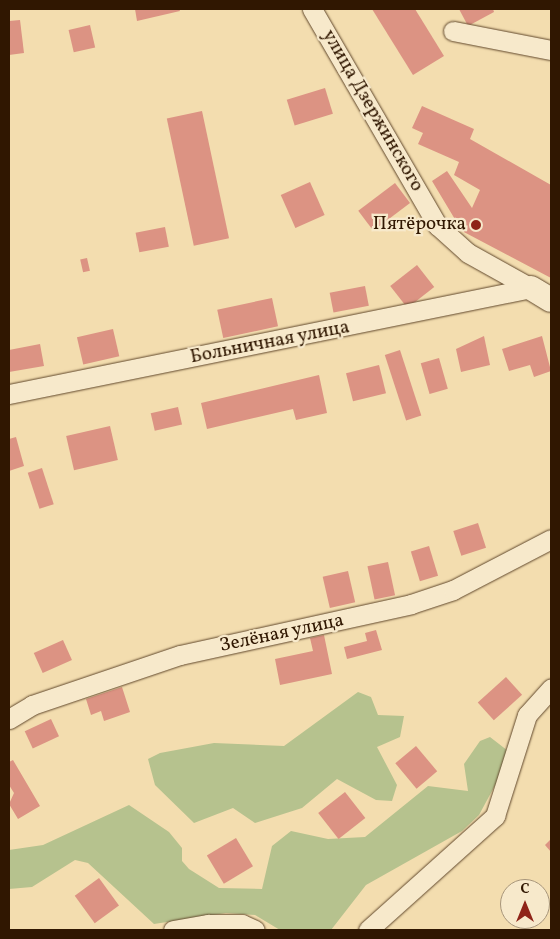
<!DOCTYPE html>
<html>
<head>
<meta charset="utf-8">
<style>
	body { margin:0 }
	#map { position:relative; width:560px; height:939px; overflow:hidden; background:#f3ddaf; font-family:Vollkorn,serif }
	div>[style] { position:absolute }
	.green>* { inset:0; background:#b6c28e }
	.building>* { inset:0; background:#dc9383; transform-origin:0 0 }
	.roads { filter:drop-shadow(0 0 1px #61482c) drop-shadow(0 0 1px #61482c) }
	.minor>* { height:19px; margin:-9.5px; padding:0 9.5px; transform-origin:9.5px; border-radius:9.5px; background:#f7e9cb }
	.tertiary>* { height:24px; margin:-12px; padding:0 12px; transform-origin:12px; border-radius:12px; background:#f7e9cb }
	.dots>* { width:14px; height:14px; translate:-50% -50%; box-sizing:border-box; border:2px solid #f7e9cb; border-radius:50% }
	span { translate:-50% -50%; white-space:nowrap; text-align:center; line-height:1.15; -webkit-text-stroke:4.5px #f7e9cb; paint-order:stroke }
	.street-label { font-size:19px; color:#301701 }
	.poi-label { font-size:19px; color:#301701 }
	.right { translate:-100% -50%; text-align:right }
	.frame { position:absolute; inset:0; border:10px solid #301701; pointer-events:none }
	.north { position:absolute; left:500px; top:879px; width:50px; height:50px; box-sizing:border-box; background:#f7e9cb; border:1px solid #a7957a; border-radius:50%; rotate:0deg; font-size:14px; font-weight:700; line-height:20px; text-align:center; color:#301701 }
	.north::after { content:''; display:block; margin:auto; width:18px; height:22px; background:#8f2418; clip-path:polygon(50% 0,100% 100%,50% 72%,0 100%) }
</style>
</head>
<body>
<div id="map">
	<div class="green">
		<i style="clip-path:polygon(358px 692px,371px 697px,378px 715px,404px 716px,400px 737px,377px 747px,397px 785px,392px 801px,376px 800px,337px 779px,302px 808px,255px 823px,233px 808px,194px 823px,155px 785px,148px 759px,160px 753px,214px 743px,284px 746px)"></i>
		<i style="clip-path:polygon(490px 737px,512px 754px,479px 815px,462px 831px,366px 885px,331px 930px,280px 930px,255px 915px,226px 913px,154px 924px,88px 863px,75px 860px,32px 887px,9px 889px,9px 850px,43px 845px,129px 805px,169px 832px,182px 848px,182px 861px,189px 869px,219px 888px,262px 889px,272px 846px,291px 831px,328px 839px,365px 837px,428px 786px,468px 791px,464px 764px,480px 741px)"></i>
	</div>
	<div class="building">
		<i style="clip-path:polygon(135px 9px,179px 9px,180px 11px,137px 21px)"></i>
		<i style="clip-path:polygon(372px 9px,415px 9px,444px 56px,413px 75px)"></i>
		<i style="clip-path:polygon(459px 9px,493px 9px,494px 12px,468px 26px)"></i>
		<i style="clip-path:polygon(20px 20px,24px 53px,9px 55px,9px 21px)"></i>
		<i style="left:90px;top:25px;width:23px;height:22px;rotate:77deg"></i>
		<i style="left:325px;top:88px;width:27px;height:40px;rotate:73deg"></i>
		<i style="clip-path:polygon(422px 106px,474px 129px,470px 139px,551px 185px,551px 278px,462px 231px,432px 181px,447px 171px,472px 208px,480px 190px,454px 175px,459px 162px,418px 144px,423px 133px,412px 128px)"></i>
		<i style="left:202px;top:111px;width:130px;height:36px;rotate:78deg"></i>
		<i style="left:310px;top:182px;width:36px;height:32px;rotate:66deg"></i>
		<i style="left:395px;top:183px;width:25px;height:46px;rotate:53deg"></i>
		<i style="left:165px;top:227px;width:20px;height:30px;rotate:79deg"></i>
		<i style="left:87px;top:258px;width:13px;height:7px;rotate:77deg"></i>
		<i style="left:417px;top:265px;width:28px;height:34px;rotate:52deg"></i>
		<i style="left:365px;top:286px;width:20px;height:36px;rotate:79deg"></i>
		<i style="left:272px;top:298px;width:29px;height:56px;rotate:78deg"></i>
		<i style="left:113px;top:329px;width:28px;height:37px;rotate:77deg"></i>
		<i style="clip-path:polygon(484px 336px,490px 365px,461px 372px,456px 349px)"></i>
		<i style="clip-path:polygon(542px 336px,551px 371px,534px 377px,530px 365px,509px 371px,502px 349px)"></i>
		<i style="clip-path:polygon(40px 344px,44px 366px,9px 372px,9px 350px)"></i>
		<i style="left:400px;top:350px;width:69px;height:16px;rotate:72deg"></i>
		<i style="left:439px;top:358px;width:32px;height:19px;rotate:74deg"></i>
		<i style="left:379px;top:365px;width:29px;height:34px;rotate:76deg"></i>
		<i style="clip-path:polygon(319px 375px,327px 413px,296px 420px,293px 409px,207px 429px,201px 403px)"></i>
		<i style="left:178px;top:407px;width:18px;height:28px;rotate:77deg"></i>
		<i style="left:110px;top:426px;width:35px;height:45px;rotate:77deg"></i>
		<i style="clip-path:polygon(16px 437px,24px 466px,9px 471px,9px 439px)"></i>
		<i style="left:42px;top:468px;width:38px;height:15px;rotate:72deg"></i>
		<i style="left:478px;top:523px;width:26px;height:26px;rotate:72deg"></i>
		<i style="left:429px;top:546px;width:31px;height:19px;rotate:73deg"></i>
		<i style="left:388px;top:562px;width:34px;height:21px;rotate:78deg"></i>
		<i style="left:348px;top:571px;width:32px;height:26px;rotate:77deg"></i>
		<i style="clip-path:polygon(376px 630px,382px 650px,347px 659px,344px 647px,367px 641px,365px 633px)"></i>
		<i style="clip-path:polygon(324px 635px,332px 674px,280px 685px,275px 659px,313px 651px,310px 638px)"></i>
		<i style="left:63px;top:640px;width:22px;height:32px;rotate:66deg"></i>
		<i style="left:506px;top:677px;width:24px;height:38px;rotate:48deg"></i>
		<i style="clip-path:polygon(122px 687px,130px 712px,104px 721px,101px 711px,91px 715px,86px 699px)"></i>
		<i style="left:51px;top:719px;width:19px;height:29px;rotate:65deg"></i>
		<i style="left:416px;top:746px;width:33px;height:27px;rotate:50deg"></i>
		<i style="clip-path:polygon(13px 760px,40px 806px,18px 819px,9px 804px,14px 793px,9px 785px,9px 762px)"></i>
		<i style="left:345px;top:792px;width:33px;height:34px;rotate:52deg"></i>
		<i style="left:236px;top:838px;width:33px;height:34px;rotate:59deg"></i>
		<i style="clip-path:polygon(551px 839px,551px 852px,545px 845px)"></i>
		<i style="left:99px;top:878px;width:34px;height:30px;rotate:54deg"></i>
	</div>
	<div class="roads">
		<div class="minor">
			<i style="left:312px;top:9px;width:251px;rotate:59.9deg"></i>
			<i style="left:438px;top:226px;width:40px;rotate:42deg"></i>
			<i style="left:468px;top:253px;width:72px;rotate:29.1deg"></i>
			<i style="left:453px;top:31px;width:100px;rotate:11deg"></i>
			<i style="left:9px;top:394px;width:533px;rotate:-11.48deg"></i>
			<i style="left:9px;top:719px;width:27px;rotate:-31deg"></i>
			<i style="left:32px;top:705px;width:156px;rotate:-18.7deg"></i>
			<i style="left:180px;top:655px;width:237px;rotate:-12.4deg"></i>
			<i style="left:411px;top:604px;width:44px;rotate:-18.4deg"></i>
			<i style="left:453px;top:590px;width:110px;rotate:-27.5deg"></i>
			<i style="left:173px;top:930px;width:36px;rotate:-10deg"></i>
			<i style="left:208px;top:924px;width:34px"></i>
			<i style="left:242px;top:924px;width:14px;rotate:25deg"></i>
			<i style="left:368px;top:930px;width:171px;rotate:-41.9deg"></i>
			<i style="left:495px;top:816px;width:106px;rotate:-72.4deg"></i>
			<i style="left:527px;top:715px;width:36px;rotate:-48deg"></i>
		</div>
		<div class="tertiary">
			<i style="left:531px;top:288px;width:23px;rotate:31deg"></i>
		</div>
	</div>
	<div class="dots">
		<i style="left:476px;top:225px;background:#8f2418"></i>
	</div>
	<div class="street-label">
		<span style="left:372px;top:111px;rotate:60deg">улица Дзержинского</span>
		<span style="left:270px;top:343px;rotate:-11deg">Больничная улица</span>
		<span style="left:282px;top:634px;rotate:-12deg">Зелёная улица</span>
	</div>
	<div class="poi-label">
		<span class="right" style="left:466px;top:225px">Пятёрочка</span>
	</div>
	<div class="frame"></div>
	<div class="north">С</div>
</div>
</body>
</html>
